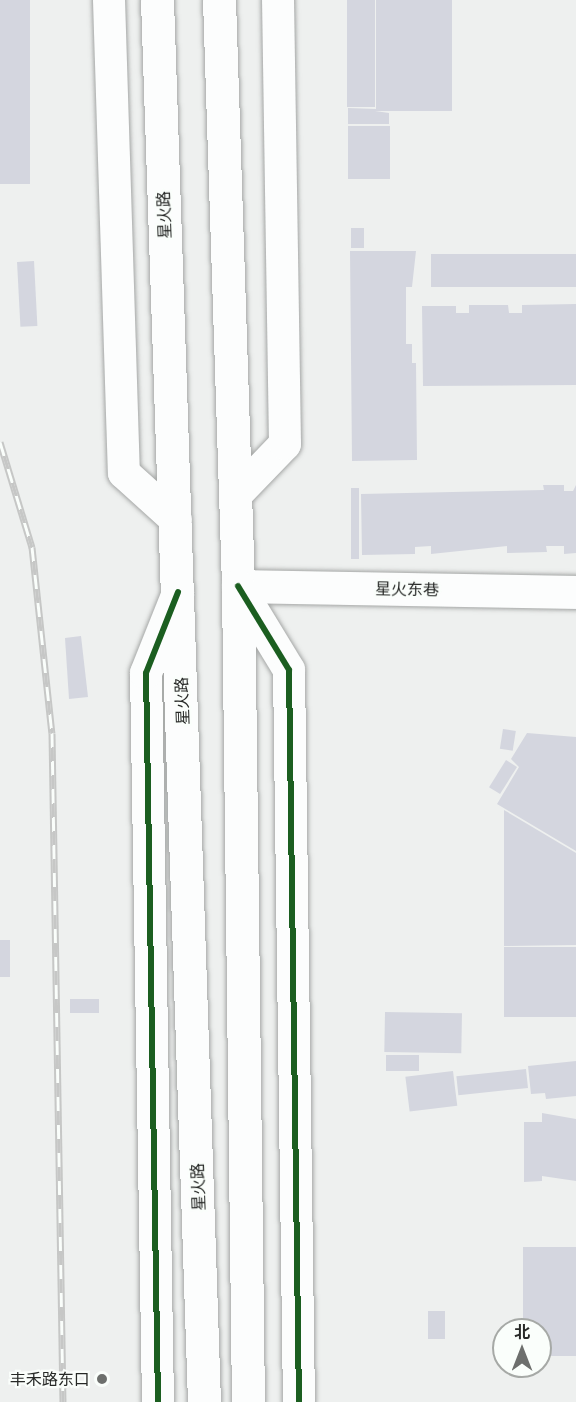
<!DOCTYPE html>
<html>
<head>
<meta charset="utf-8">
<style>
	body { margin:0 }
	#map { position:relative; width:576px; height:1402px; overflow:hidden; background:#eef0ef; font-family:Ubuntu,"Noto Sans SC",sans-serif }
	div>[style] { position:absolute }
	.building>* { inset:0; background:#d4d6df; transform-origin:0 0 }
	.roads { filter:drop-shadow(0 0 2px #a5a7a6) drop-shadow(0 0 2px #a5a7a6) }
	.street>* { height:32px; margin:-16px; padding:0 16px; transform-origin:16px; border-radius:16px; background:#fcfdfd }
	.secondary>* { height:33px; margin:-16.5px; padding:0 16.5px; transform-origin:16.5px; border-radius:16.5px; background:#fcfdfd }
	.primary>* { height:33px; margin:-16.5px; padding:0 16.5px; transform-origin:16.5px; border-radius:16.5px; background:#fcfdfd }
	.rail>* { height:7px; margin-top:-3.5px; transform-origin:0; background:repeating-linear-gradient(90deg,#fafefb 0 14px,#c6c7c6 0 28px); box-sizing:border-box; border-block:2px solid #c6c7c6 }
	.cycleway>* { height:6px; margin:-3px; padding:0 3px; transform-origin:3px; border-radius:3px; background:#1b5e20 }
	.dots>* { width:16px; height:16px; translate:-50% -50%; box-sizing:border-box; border:3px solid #fafefb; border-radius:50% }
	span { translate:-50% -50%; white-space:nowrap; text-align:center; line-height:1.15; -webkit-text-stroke:4.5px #fafefb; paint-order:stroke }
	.street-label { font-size:16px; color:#272927 }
	.poi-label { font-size:16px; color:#272927 }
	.right { translate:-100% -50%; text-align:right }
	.north { position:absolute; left:492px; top:1318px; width:60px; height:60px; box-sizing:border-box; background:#fafefb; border:2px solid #a6a9a6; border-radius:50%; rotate:0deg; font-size:16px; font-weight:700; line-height:24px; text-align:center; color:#272927 }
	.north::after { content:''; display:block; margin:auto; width:21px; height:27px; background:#6d6f6d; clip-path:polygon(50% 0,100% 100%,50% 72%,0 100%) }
</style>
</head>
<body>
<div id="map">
	<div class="building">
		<i style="left:0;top:0;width:30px;height:184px"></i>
		<i style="left:347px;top:0;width:28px;height:107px"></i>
		<i style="clip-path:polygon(376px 0,452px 0,452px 111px,375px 111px,389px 113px,389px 124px,348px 124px,348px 108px,376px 109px)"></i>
		<i style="left:348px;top:126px;width:42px;height:53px"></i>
		<i style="left:351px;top:228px;width:13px;height:20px"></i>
		<i style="clip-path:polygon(350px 251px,416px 251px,412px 287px,406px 287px,406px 344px,412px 344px,412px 363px,416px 363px,417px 460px,352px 461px)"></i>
		<i style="left:576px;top:254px;width:33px;height:145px;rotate:90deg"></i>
		<i style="left:34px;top:261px;width:65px;height:17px;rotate:87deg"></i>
		<i style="clip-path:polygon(576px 304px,576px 385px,423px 386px,422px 306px,456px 306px,456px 313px,469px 313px,469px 305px,508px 305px,509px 313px,522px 313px,522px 305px)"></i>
		<i style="clip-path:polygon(543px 485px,564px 485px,564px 491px,573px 491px,576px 485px,576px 553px,564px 554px,564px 546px,546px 546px,547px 552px,507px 553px,507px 546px,431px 554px,431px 546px,415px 547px,415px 554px,362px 555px,361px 494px,544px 490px)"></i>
		<i style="left:351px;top:488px;width:8px;height:71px"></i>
		<i style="clip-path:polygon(81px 636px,88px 697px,69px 699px,65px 638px)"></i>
		<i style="left:503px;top:729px;width:13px;height:20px;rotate:9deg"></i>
		<i style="clip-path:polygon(527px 733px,576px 737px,576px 851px,497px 804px,519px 767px,511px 759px)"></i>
		<i style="left:506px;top:760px;width:13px;height:32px;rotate:32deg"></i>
		<i style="clip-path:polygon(504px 810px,576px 853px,576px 945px,504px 946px)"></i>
		<i style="left:0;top:940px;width:10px;height:37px"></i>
		<i style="left:576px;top:947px;width:70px;height:72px;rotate:90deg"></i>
		<i style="left:70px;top:999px;width:29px;height:14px"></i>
		<i style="left:385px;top:1012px;width:77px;height:40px;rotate:1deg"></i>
		<i style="left:386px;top:1055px;width:33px;height:16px"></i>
		<i style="clip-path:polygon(576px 1061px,576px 1096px,546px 1099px,545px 1093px,531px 1094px,528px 1066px)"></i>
		<i style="left:526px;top:1069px;width:19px;height:70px;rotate:84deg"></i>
		<i style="left:453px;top:1071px;width:35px;height:48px;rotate:83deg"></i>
		<i style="clip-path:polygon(542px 1113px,576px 1119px,576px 1181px,542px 1176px,542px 1181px,524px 1182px,524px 1122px,542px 1122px)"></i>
		<i style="clip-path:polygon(523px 1247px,576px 1247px,576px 1356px,540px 1356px,540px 1330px,523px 1330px)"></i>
		<i style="left:428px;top:1311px;width:17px;height:28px"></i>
	</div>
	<div class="roads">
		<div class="street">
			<i style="left:109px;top:0;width:473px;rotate:88.2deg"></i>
			<i style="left:124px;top:473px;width:70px;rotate:42.1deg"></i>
			<i style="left:235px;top:496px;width:72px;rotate:-46.1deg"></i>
			<i style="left:285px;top:444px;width:444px;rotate:-90.9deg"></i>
			<i style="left:238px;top:586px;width:98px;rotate:58.7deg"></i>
			<i style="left:289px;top:670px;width:732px;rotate:89.22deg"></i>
			<i style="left:158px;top:1402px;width:729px;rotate:-90.94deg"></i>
			<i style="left:146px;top:673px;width:86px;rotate:-68.2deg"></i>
		</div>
		<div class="secondary">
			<i style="left:238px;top:586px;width:338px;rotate:1deg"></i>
		</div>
		<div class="primary">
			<i style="left:157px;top:0;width:1403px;rotate:88.08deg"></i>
			<i style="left:219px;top:0;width:586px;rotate:88.14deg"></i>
			<i style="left:238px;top:586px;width:816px;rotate:89.3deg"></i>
		</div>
	</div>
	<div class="rail">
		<i style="left:0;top:442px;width:110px;rotate:73.1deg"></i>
		<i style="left:32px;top:547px;width:187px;rotate:83.9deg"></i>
		<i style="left:52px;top:733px;width:669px;rotate:89.06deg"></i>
	</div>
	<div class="cycleway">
		<i style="left:238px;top:586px;width:98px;rotate:58.7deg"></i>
		<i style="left:289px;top:670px;width:732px;rotate:89.22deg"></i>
		<i style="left:158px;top:1402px;width:729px;rotate:-90.94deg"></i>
		<i style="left:146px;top:673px;width:87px;rotate:-68.4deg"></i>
	</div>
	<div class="dots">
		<i style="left:102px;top:1379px;background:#6d6f6d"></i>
	</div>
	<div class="street-label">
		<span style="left:164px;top:215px;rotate:-92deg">星火路</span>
		<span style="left:407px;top:589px;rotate:1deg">星火东巷</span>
		<span style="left:182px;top:701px;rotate:-92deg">星火路</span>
		<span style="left:198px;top:1187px;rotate:-92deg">星火路</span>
	</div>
	<div class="poi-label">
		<span class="right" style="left:90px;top:1379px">丰禾路东口</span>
	</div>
	<div class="north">北</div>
</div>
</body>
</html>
